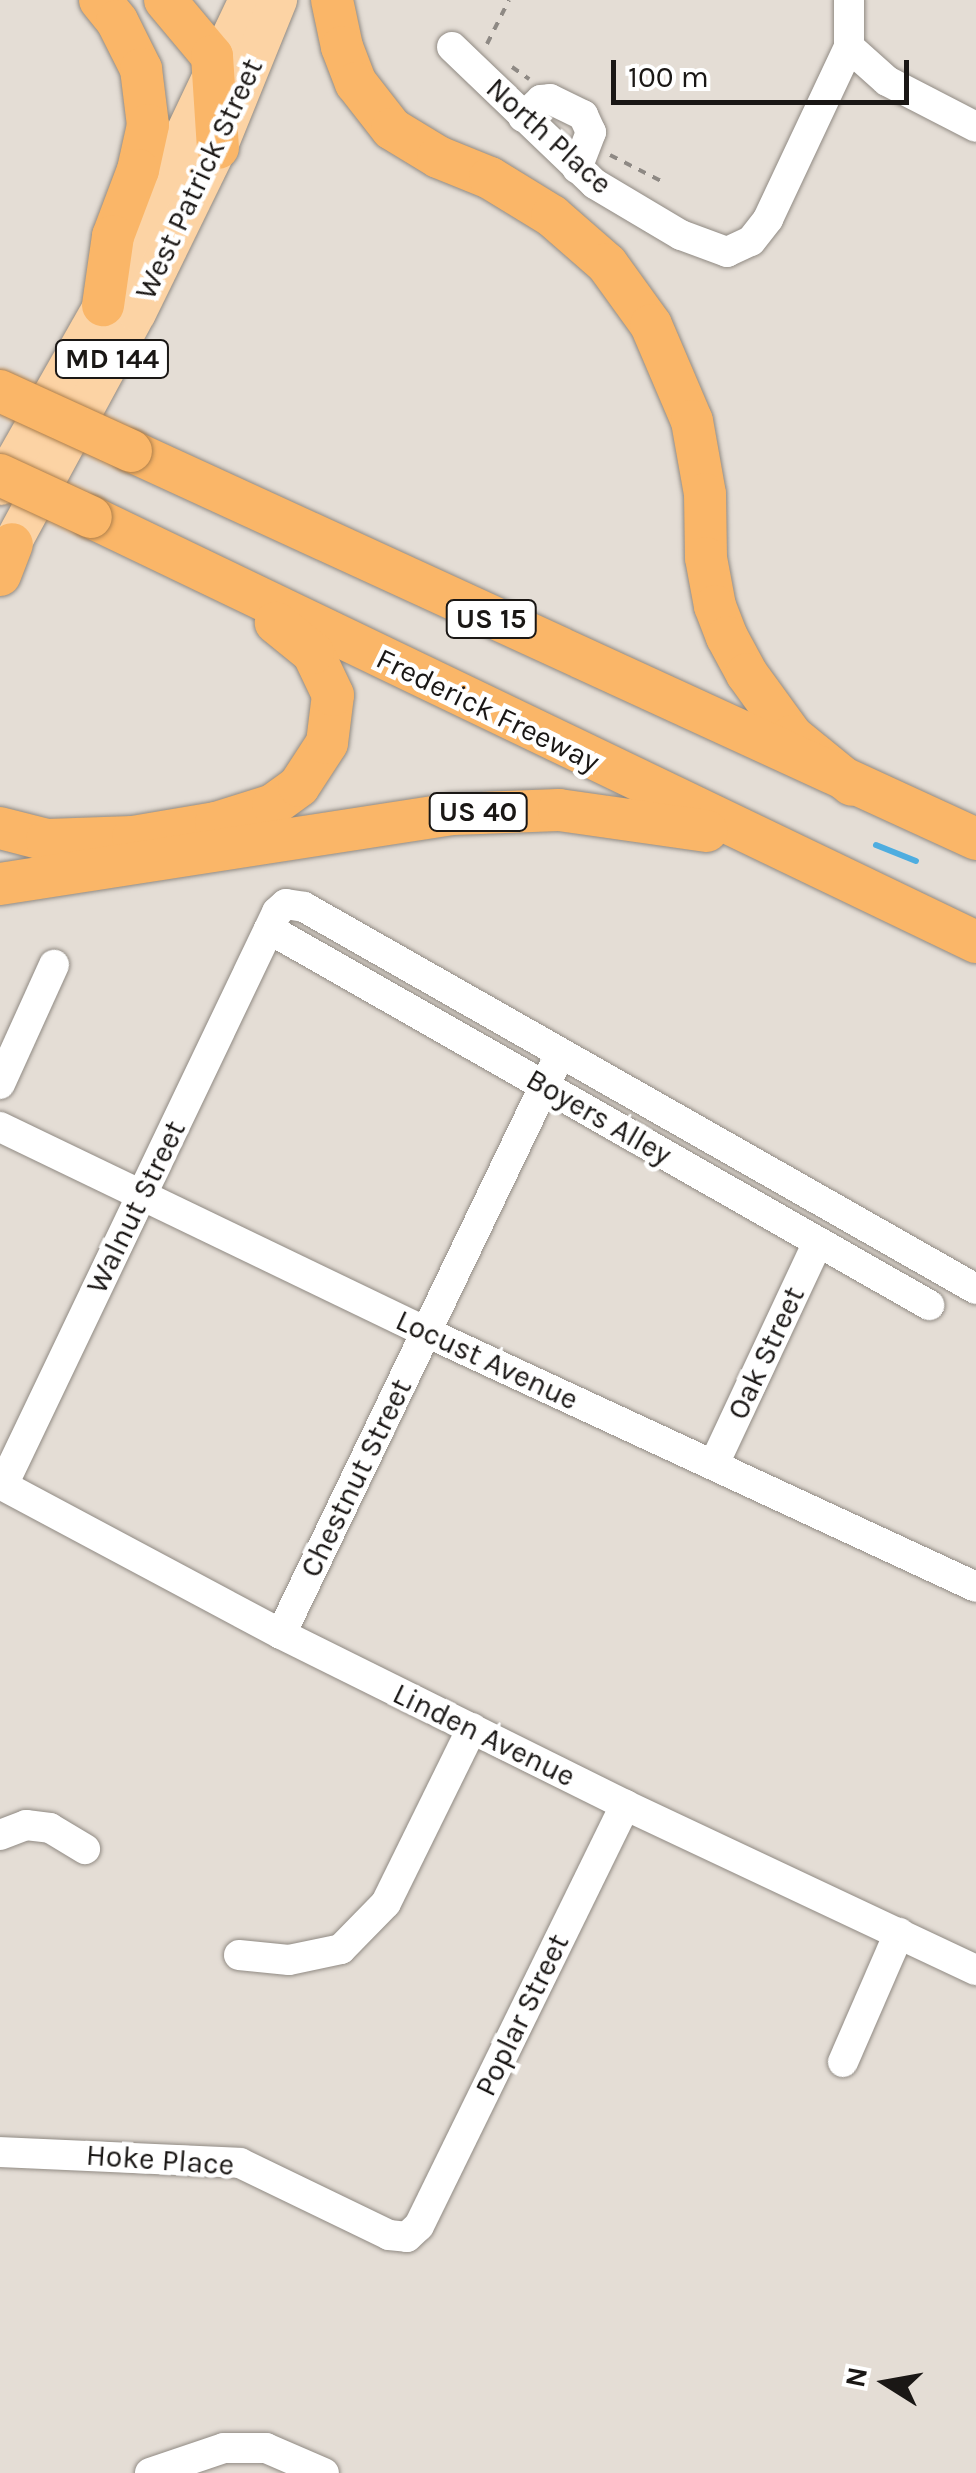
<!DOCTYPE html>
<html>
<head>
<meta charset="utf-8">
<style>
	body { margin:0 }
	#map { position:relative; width:976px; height:2473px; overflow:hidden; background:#e4ddd5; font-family:Karla,sans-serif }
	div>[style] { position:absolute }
	.stream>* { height:6px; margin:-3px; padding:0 3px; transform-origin:3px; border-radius:3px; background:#4eade0 }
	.path>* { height:4px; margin-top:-2px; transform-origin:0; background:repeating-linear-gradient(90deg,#8e8984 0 8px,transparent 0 16px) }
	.roads { filter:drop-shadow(0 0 2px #908a83) drop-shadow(0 0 2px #908a83) }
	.minor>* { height:30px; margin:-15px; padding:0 15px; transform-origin:15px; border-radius:15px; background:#fff }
	.major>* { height:38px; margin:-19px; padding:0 19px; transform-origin:19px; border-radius:19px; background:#fcd3a4 }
	.highway>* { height:42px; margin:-21px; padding:0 21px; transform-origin:21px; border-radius:21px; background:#fab668 }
	.bridges { filter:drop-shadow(0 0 2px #ac7e4b) drop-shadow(0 0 2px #ac7e4b) }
	.highway-bridge>* { height:42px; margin:-21px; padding:0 21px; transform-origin:21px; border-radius:21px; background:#fab668 }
	span { translate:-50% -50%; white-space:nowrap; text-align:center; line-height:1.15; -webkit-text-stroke:9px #fff; paint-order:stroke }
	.shield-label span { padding:2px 8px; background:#fff; border:2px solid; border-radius:8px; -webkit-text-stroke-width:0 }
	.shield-label { font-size:28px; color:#1a1715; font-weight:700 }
	.street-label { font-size:30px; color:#1a1715 }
	.north { position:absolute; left:836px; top:2333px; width:100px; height:100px; -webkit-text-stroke:8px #fff; paint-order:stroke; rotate:281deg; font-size:28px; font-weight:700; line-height:40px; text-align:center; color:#1a1715 }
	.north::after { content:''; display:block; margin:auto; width:35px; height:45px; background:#1a1715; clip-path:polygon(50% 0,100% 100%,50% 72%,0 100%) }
	.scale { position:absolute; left:611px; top:60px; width:298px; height:45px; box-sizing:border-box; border:5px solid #1a1715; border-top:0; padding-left:12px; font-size:30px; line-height:35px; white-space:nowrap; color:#1a1715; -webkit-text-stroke:8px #fff; paint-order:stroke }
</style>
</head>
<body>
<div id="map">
	<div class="stream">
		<i style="left:876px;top:845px;width:43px;rotate:21.8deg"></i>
	</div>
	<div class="path">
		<i style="left:487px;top:44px;width:49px;rotate:-63.4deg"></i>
		<i style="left:512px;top:67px;width:21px;rotate:35deg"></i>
		<i style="left:610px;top:155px;width:59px;rotate:27deg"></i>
	</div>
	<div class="roads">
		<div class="minor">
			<i style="left:452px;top:47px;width:198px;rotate:43.8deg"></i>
			<i style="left:595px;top:184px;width:100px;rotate:30.7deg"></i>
			<i style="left:681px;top:235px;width:49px;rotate:20.3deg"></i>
			<i style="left:727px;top:252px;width:26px;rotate:-25deg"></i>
			<i style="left:751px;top:241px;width:28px;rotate:-52deg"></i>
			<i style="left:768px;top:219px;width:190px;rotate:-64.8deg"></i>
			<i style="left:849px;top:47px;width:47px;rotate:-90deg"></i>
			<i style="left:849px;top:47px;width:51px;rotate:41.8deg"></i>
			<i style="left:887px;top:81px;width:100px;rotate:27.3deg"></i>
			<i style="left:523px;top:117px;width:25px;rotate:-43deg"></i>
			<i style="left:541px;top:100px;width:9px;rotate:-6deg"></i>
			<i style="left:550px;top:99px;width:37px;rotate:26deg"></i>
			<i style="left:583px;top:115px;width:19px;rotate:65deg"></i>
			<i style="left:591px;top:132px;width:39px;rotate:111deg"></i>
			<i style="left:269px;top:929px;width:760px;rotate:29.67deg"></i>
			<i style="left:0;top:1084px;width:131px;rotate:-65.6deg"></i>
			<i style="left:0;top:1127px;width:473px;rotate:25.7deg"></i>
			<i style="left:426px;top:1332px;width:606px;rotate:24.87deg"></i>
			<i style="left:714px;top:1464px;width:245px;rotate:-64.9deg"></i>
			<i style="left:0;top:1484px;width:319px;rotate:28.1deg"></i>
			<i style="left:281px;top:1634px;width:384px;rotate:26.4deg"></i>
			<i style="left:625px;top:1805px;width:388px;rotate:25.2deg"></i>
			<i style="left:3px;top:1485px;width:635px;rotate:-64.44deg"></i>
			<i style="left:277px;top:912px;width:12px;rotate:-42deg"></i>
			<i style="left:286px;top:904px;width:18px;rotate:9deg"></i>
			<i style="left:304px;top:907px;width:773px;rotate:29.62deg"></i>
			<i style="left:281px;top:1634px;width:628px;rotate:-64.33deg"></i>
			<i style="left:0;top:1835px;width:28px;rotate:-21deg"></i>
			<i style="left:26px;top:1825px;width:24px;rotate:7deg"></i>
			<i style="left:50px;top:1828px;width:41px;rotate:31deg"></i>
			<i style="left:239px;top:1955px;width:50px;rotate:5.7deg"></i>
			<i style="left:289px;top:1960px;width:53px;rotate:-11.9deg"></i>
			<i style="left:341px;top:1949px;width:64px;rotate:-45.6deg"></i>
			<i style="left:386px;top:1903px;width:195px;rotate:-63.8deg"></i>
			<i style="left:843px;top:2062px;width:141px;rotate:-66.5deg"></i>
			<i style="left:0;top:2152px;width:240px;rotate:2.6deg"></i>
			<i style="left:240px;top:2163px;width:165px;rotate:25.8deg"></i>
			<i style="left:389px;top:2235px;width:18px;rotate:6deg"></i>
			<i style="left:407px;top:2237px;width:16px;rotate:-43deg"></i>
			<i style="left:419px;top:2226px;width:469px;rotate:-63.9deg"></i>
			<i style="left:150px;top:2473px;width:78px;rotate:-18.7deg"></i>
			<i style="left:224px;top:2448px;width:42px"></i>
			<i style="left:266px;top:2448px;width:63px;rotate:23.3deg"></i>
		</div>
		<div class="major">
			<i style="left:0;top:486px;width:208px;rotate:-60.4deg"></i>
			<i style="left:103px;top:305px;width:338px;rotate:-64.6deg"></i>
			<i style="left:0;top:566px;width:288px;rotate:-61.6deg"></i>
			<i style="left:137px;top:313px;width:184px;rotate:-63.9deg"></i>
			<i style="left:218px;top:148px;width:160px;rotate:-67.9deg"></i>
		</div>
		<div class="highway">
			<i style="left:100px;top:0;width:27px;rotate:51deg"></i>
			<i style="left:117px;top:21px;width:54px;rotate:63.4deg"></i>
			<i style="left:141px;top:69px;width:56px;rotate:82.9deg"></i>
			<i style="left:148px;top:125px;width:46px;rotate:102.5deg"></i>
			<i style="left:138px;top:170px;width:71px;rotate:110.7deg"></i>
			<i style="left:113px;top:236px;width:70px;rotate:98.2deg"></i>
			<i style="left:165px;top:0;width:73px;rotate:50deg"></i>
			<i style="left:212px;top:56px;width:92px;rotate:86.3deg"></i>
			<i style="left:332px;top:0;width:48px;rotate:78deg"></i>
			<i style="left:342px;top:47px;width:39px;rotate:69deg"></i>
			<i style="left:356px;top:83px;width:58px;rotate:52deg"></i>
			<i style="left:392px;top:129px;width:54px;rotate:31.3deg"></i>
			<i style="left:438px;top:157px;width:56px;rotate:22deg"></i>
			<i style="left:490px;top:178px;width:73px;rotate:31.5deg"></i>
			<i style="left:552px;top:216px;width:73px;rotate:41.1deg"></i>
			<i style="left:607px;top:264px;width:75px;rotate:54.2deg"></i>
			<i style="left:651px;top:325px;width:104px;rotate:66.9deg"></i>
			<i style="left:692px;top:421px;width:74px;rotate:79.9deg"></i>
			<i style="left:705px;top:494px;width:64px;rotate:89.1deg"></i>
			<i style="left:706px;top:558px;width:49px;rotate:79.4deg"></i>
			<i style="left:715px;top:606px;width:33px;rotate:69deg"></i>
			<i style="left:727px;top:637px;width:42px;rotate:61.6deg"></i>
			<i style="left:747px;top:674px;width:77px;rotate:54deg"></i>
			<i style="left:792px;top:736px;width:77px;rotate:39.2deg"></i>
			<i style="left:131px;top:451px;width:930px;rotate:24.66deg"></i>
			<i style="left:91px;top:517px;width:982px;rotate:25.65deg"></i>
			<i style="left:0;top:575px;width:33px;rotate:-69deg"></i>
			<i style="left:0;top:828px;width:49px;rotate:14.3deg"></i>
			<i style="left:47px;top:840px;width:86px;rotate:-2deg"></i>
			<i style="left:133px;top:837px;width:84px;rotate:-9.6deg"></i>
			<i style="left:216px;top:823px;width:60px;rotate:-17.5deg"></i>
			<i style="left:273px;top:805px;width:32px;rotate:-36deg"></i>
			<i style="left:299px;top:786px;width:51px;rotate:-56.9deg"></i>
			<i style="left:327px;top:743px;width:48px;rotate:-82.9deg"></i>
			<i style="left:333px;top:695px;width:47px;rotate:-115.5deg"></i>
			<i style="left:313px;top:653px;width:48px;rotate:-141deg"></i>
			<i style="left:0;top:884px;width:458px;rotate:-8.8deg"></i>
			<i style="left:453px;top:814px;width:106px;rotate:-2.2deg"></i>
			<i style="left:559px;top:810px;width:149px;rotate:8.1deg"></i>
		</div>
	</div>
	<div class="bridges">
		<div class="highway-bridge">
			<i style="left:0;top:391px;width:144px;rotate:24.6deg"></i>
			<i style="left:0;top:475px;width:100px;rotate:24.8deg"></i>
		</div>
	</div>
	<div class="shield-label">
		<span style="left:112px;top:359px">MD 144</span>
		<span style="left:491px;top:619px">US 15</span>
		<span style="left:478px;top:812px">US 40</span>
	</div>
	<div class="street-label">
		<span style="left:549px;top:136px;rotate:42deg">North Place</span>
		<span style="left:199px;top:179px;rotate:-65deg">West Patrick Street</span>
		<span style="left:488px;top:710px;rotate:26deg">Frederick Freeway</span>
		<span style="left:599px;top:1117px;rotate:30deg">Boyers Alley</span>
		<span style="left:136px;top:1207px;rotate:-64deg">Walnut Street</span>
		<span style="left:766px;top:1353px;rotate:-65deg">Oak Street</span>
		<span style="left:487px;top:1360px;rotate:25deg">Locust Avenue</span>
		<span style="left:356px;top:1478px;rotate:-64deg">Chestnut Street</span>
		<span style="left:484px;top:1735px;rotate:26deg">Linden Avenue</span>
		<span style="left:522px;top:2015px;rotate:-64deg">Poplar Street</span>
		<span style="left:160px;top:2160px;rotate:4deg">Hoke Place</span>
	</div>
	<div class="north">N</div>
	<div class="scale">100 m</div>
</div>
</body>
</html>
